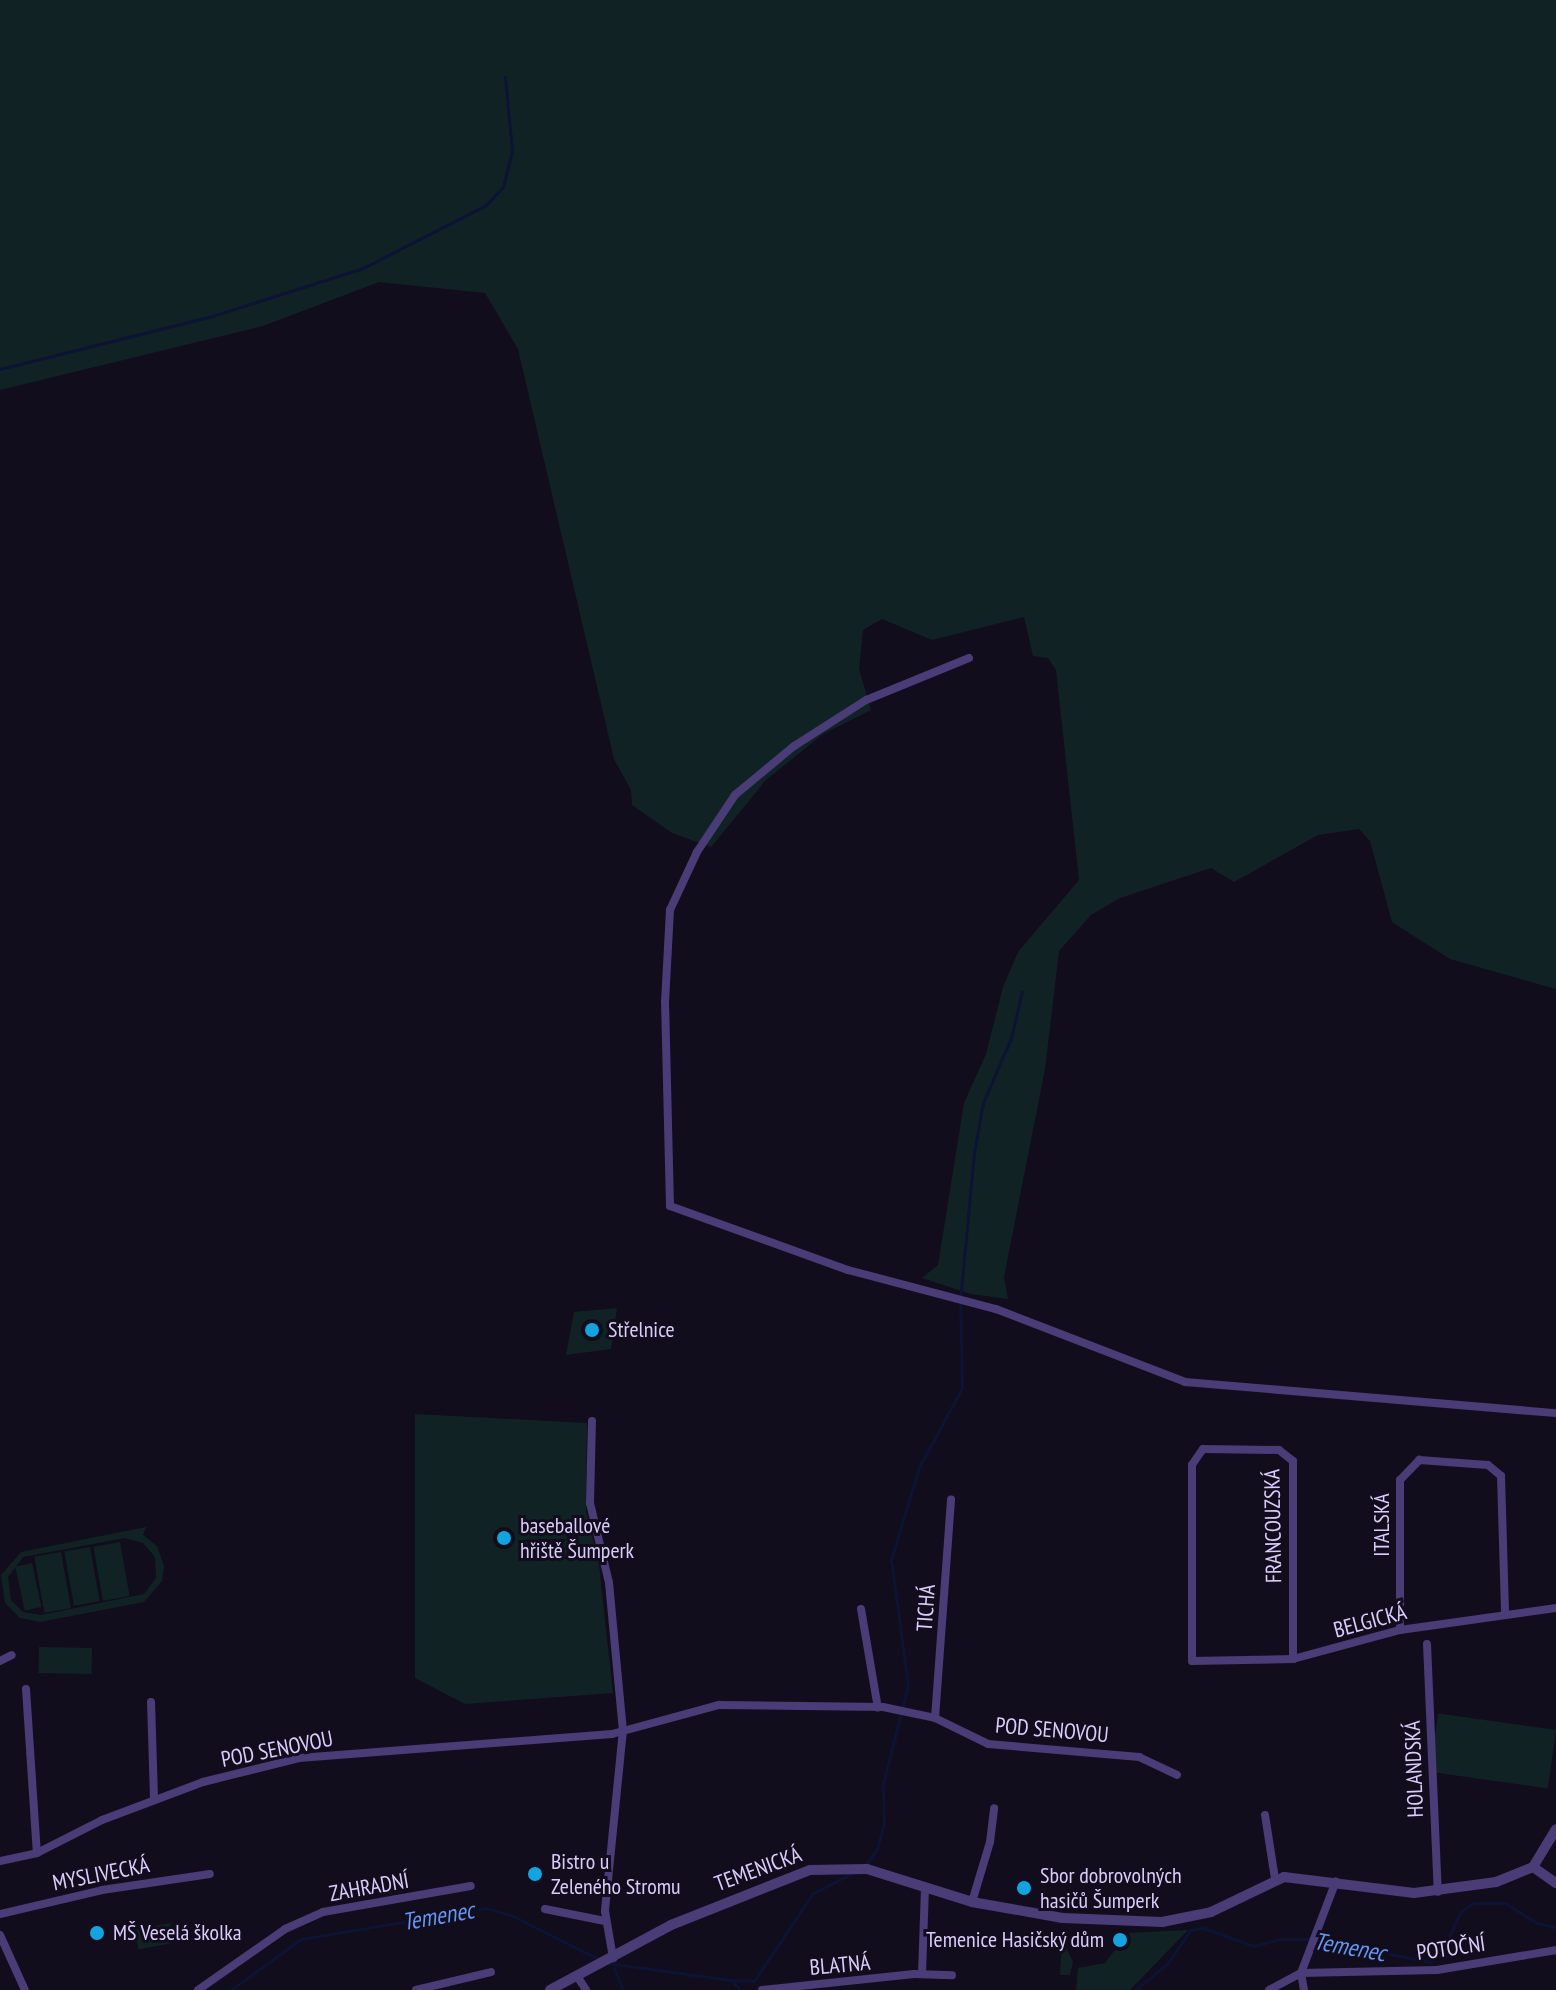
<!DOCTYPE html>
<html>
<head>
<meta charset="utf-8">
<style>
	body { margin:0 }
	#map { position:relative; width:1556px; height:1990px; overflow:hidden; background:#120d1c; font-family:"PT Sans Narrow",sans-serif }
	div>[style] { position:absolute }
	.green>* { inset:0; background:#112225; transform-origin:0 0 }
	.stream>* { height:3px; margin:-1.5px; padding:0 1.5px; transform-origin:1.5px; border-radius:1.5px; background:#0c1335 }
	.minor>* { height:8px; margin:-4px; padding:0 4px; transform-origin:4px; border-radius:4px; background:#493c77 }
	.tertiary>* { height:10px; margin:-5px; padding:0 5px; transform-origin:5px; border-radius:5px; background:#493c77 }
	.dots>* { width:22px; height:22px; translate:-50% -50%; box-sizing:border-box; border:4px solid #120d1c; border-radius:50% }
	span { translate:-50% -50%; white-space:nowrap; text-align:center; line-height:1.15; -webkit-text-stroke:6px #120d1c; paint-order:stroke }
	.poi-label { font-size:22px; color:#daccfb }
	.left { translate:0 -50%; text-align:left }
	.right { translate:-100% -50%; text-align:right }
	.street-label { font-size:22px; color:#daccfb }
	.water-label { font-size:24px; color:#6395f1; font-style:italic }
</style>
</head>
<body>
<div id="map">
	<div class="green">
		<i style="clip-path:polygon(0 0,1556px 0,1556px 989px,1450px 959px,1392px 922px,1370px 841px,1359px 829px,1318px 835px,1234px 882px,1211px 868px,1120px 898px,1091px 915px,1059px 951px,1045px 1069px,1004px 1277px,1008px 1299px,971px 1294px,922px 1278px,938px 1265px,964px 1103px,986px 1054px,1003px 987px,1018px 952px,1079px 880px,1056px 670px,1048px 658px,1033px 656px,1024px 617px,932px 640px,882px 619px,863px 630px,859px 669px,871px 710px,823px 734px,766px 780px,711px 847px,672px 833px,632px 805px,631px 790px,614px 759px,518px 349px,485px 293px,379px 282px,263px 326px,0 390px)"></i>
		<i style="clip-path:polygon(617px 1308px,611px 1349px,566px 1355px,574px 1312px)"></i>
		<i style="clip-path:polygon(415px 1414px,587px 1423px,586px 1511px,599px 1565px,613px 1693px,465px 1704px,415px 1678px)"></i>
		<i style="clip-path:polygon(evenodd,146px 1527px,143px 1535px,157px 1546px,164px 1566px,162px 1581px,144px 1602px,40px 1622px,20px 1618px,5px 1603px,1px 1575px,21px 1552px,146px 1527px,125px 1538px,143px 1543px,155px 1557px,156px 1578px,144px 1594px,41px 1615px,23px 1612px,11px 1600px,8px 1577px,23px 1557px,125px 1538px)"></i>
		<i style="left:120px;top:1542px;width:55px;height:27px;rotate:80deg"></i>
		<i style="left:90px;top:1547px;width:55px;height:26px;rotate:80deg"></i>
		<i style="left:61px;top:1552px;width:57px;height:27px;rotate:80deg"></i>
		<i style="left:32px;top:1563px;width:45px;height:17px;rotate:78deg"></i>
		<i style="left:39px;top:1647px;width:53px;height:26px;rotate:1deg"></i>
		<i style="left:1556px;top:1730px;width:59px;height:119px;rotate:98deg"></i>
		<i style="left:170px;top:1923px;width:20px;height:36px;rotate:79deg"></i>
		<i style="clip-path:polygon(1188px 1930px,1130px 1990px,1076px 1990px,1078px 1968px,1105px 1963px,1117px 1947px,1124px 1948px,1127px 1933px)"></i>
		<i style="clip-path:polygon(1062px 1939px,1073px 1962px,1070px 1975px,1060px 1975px)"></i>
	</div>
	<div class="stream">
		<i style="left:0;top:369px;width:219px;rotate:-14deg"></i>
		<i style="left:212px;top:316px;width:158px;rotate:-17.6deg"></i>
		<i style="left:363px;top:268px;width:138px;rotate:-27.1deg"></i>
		<i style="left:486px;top:205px;width:25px;rotate:-47deg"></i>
		<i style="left:503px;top:187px;width:37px;rotate:-76deg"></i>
		<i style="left:512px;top:151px;width:74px;rotate:-95.4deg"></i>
		<i style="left:865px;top:1866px;width:21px;rotate:-55deg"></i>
		<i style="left:877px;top:1849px;width:28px;rotate:-75deg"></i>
		<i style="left:884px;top:1822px;width:38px;rotate:-92deg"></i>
		<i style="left:883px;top:1784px;width:102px;rotate:-75.8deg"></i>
		<i style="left:908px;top:1685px;width:126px;rotate:-97.7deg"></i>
		<i style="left:891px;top:1560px;width:97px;rotate:-73.2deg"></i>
		<i style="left:919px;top:1467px;width:90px;rotate:-61.4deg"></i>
		<i style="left:962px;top:1388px;width:87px;rotate:-91.3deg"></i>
		<i style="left:960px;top:1301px;width:149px;rotate:-84.6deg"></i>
		<i style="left:974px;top:1153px;width:51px;rotate:-79.8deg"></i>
		<i style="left:983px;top:1103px;width:71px;rotate:-66.7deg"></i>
		<i style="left:1011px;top:1038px;width:48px;rotate:-76.8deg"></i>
		<i style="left:607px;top:1963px;width:125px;rotate:7.8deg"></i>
		<i style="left:731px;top:1980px;width:14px;rotate:45deg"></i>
		<i style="left:614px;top:1968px;width:24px;rotate:68deg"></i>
		<i style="left:731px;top:1980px;width:23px;rotate:2deg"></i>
		<i style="left:754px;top:1981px;width:106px;rotate:-56.2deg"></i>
		<i style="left:813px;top:1893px;width:42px;rotate:-26.6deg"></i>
		<i style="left:231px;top:1990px;width:87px;rotate:-36.1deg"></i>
		<i style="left:301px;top:1939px;width:188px;rotate:-9.5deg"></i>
		<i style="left:486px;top:1908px;width:26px;rotate:16deg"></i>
		<i style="left:511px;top:1915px;width:100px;rotate:26.8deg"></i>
		<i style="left:1136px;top:1990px;width:42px;rotate:-40.2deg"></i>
		<i style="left:1168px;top:1963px;width:40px;rotate:-56deg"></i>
		<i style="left:1190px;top:1930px;width:13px;rotate:-9deg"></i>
		<i style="left:1203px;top:1928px;width:54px;rotate:19.4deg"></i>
		<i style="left:1254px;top:1946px;width:27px;rotate:-15deg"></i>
		<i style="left:1280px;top:1939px;width:36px"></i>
		<i style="left:1316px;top:1939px;width:116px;rotate:11.4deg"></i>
		<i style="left:1430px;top:1962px;width:12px;rotate:-31deg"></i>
		<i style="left:1440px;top:1956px;width:50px;rotate:-65deg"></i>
		<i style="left:1461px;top:1911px;width:15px;rotate:-32deg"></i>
		<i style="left:1474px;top:1903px;width:31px"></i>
		<i style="left:1505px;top:1903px;width:38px;rotate:32deg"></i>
		<i style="left:1537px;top:1923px;width:19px;rotate:12deg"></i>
	</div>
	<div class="minor">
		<i style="left:969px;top:658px;width:111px;rotate:157.8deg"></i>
		<i style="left:866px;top:700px;width:85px;rotate:147.4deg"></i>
		<i style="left:794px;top:746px;width:77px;rotate:140.3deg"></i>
		<i style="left:735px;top:795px;width:69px;rotate:123.7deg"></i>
		<i style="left:697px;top:852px;width:64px;rotate:115deg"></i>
		<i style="left:670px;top:910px;width:91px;rotate:93.1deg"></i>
		<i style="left:665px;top:1001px;width:205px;rotate:88.6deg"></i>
		<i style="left:670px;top:1206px;width:189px;rotate:19.8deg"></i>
		<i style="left:848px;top:1270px;width:153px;rotate:14.8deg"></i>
		<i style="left:996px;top:1309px;width:203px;rotate:21.1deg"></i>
		<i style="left:1185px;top:1382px;width:372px;rotate:4.8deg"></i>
		<i style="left:592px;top:1421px;width:82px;rotate:91.4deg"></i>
		<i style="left:590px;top:1503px;width:82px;rotate:76.6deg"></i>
		<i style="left:609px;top:1583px;width:148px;rotate:84.6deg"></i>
		<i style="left:623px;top:1730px;width:182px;rotate:95.7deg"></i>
		<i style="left:605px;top:1911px;width:48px;rotate:80.3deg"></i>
		<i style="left:861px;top:1609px;width:100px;rotate:80.3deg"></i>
		<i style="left:1400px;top:1630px;width:150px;rotate:-90deg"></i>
		<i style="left:1400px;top:1480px;width:28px;rotate:-46deg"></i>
		<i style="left:1419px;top:1460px;width:69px;rotate:4.1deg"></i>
		<i style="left:1488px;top:1465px;width:17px;rotate:40deg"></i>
		<i style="left:1501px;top:1476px;width:137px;rotate:88.3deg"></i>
		<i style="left:1427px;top:1644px;width:248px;rotate:87.5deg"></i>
		<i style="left:1293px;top:1659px;width:198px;rotate:-90deg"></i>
		<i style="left:1293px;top:1461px;width:18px;rotate:-142deg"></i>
		<i style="left:1279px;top:1450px;width:76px;rotate:-179.2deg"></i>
		<i style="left:1203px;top:1449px;width:19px;rotate:125deg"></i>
		<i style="left:1192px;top:1465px;width:196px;rotate:90deg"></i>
		<i style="left:1192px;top:1661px;width:101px;rotate:-1.1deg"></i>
		<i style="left:1293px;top:1659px;width:111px;rotate:-15.2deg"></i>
		<i style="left:1400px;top:1630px;width:158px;rotate:-8deg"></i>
		<i style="left:0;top:1661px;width:13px;rotate:-27deg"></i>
		<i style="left:26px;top:1689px;width:164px;rotate:86.2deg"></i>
		<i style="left:151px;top:1702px;width:98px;rotate:88.2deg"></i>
		<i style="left:935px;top:1718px;width:219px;rotate:-85.8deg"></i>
		<i style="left:1265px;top:1815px;width:65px;rotate:81.1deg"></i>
		<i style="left:0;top:1861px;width:38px;rotate:-12deg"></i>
		<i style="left:37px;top:1853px;width:73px;rotate:-26.9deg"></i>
		<i style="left:102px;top:1820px;width:108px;rotate:-20.6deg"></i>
		<i style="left:203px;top:1782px;width:99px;rotate:-14deg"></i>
		<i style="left:299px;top:1758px;width:314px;rotate:-4.4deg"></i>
		<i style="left:612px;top:1734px;width:111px;rotate:-15.2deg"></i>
		<i style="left:719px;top:1705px;width:164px;rotate:0.7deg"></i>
		<i style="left:883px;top:1707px;width:53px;rotate:11.9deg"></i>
		<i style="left:935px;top:1718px;width:59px;rotate:26.1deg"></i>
		<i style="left:988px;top:1744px;width:152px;rotate:4.9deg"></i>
		<i style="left:1139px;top:1757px;width:42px;rotate:25.3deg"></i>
		<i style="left:972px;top:1902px;width:63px;rotate:-73.3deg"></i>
		<i style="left:990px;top:1842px;width:34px;rotate:-83deg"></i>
		<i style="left:545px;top:1909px;width:61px;rotate:11.3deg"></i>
		<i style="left:0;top:1914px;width:105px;rotate:-13.2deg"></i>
		<i style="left:102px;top:1890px;width:109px;rotate:-8.4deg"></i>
		<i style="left:0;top:1935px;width:60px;rotate:65.6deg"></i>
		<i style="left:922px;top:1974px;width:87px;rotate:-88deg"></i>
		<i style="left:577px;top:1976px;width:17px;rotate:57deg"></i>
		<i style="left:198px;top:1990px;width:106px;rotate:-35deg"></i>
		<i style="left:285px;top:1929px;width:42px;rotate:-24.1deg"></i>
		<i style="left:323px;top:1912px;width:150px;rotate:-10deg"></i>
		<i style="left:416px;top:1990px;width:77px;rotate:-13.5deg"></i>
		<i style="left:762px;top:1990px;width:153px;rotate:-6deg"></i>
		<i style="left:914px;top:1974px;width:38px;rotate:2deg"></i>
		<i style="left:1269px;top:1990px;width:36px;rotate:-28deg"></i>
		<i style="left:1301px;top:1973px;width:136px;rotate:-1.3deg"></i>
		<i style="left:1437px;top:1970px;width:121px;rotate:-9.5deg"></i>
		<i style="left:1304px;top:1990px;width:17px;rotate:-100deg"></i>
		<i style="left:1301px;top:1973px;width:98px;rotate:-69.2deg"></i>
	</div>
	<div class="tertiary">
		<i style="left:1533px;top:1867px;width:28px;rotate:35deg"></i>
		<i style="left:550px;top:1990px;width:137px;rotate:-28.2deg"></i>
		<i style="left:671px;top:1925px;width:149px;rotate:-21.6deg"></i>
		<i style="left:810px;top:1870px;width:57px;rotate:-1deg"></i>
		<i style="left:867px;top:1869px;width:110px;rotate:17.4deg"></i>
		<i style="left:972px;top:1902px;width:92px;rotate:10deg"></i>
		<i style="left:1063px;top:1918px;width:99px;rotate:2.3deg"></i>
		<i style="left:1162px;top:1922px;width:50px;rotate:-11.5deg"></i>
		<i style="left:1211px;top:1912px;width:81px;rotate:-25.6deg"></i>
		<i style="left:1284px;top:1877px;width:131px;rotate:7deg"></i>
		<i style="left:1414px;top:1893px;width:83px;rotate:-7.6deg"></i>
		<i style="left:1496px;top:1882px;width:40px;rotate:-22deg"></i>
		<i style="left:1533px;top:1867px;width:44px;rotate:-58.8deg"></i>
	</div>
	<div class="dots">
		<i style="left:592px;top:1330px;background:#13a4df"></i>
		<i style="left:504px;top:1538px;background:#13a4df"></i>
		<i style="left:535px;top:1874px;background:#13a4df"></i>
		<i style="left:1024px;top:1888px;background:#13a4df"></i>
		<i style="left:97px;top:1933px;background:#13a4df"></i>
		<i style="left:1120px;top:1940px;background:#13a4df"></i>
	</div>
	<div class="poi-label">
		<span class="left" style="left:608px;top:1330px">Střelnice</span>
		<span class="left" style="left:520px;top:1538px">baseballové<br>hřiště Šumperk</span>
		<span class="left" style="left:551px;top:1874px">Bistro u<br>Zeleného Stromu</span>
		<span class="left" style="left:1040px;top:1888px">Sbor dobrovolných<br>hasičů Šumperk</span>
		<span class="left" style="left:113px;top:1933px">MŠ Veselá školka</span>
		<span class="right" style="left:1104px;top:1940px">Temenice Hasičský dům</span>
	</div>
	<div class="street-label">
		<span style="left:1382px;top:1525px;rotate:-90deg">ITALSKÁ</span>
		<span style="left:1273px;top:1526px;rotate:-91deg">FRANCOUZSKÁ</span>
		<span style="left:926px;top:1608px;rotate:-86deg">TICHÁ</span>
		<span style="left:1370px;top:1621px;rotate:-15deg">BELGICKÁ</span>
		<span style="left:1052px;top:1730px;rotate:5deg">POD SENOVOU</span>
		<span style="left:277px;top:1749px;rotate:-11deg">POD SENOVOU</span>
		<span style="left:1414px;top:1769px;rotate:-92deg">HOLANDSKÁ</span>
		<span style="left:758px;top:1869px;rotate:-20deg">TEMENICKÁ</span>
		<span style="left:101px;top:1874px;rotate:-11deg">MYSLIVECKÁ</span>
		<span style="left:369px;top:1887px;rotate:-10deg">ZAHRADNÍ</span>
		<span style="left:1451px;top:1948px;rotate:-8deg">POTOČNÍ</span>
		<span style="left:840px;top:1965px;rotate:-5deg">BLATNÁ</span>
	</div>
	<div class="water-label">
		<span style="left:438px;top:1916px;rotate:-10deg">Temenec</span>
		<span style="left:1350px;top:1947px;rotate:10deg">Temenec</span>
	</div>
</div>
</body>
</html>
